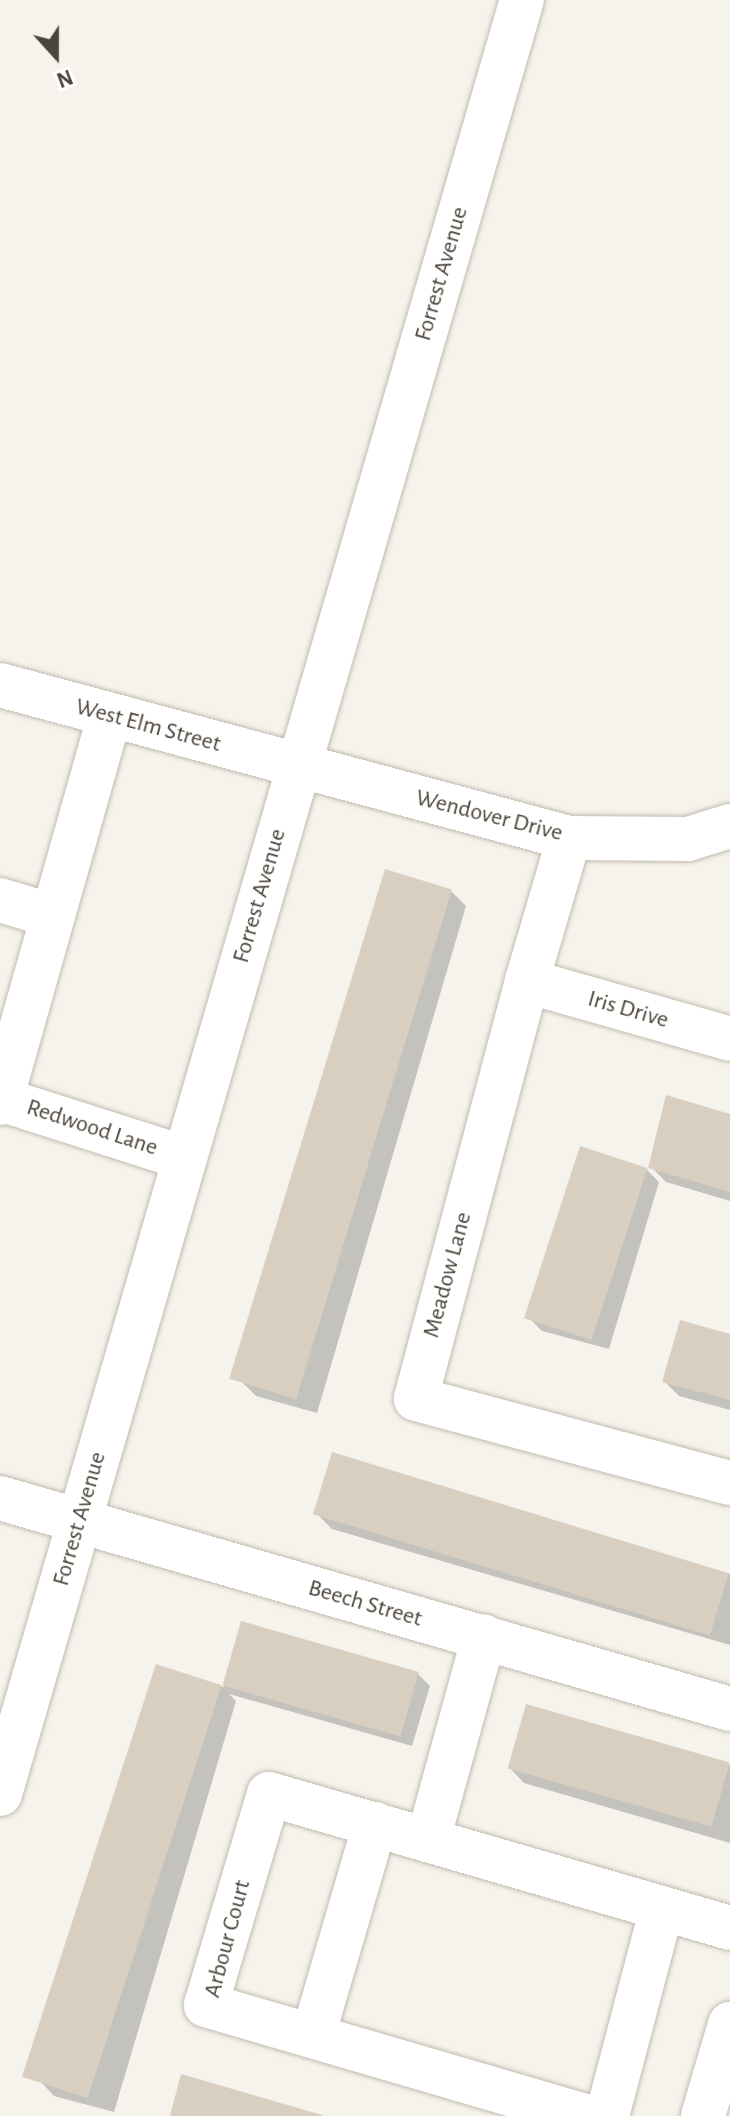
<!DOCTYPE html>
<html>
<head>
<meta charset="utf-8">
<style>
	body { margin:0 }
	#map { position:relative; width:730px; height:2116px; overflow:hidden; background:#f6f3ec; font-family:"Alegreya Sans",sans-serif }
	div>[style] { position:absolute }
	.shadow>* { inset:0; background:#0003 }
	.building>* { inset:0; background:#d8cfc1; transform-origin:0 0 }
	.roads { filter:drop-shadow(0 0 2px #c2bbae) drop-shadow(0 0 2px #c2bbae) }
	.minor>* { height:44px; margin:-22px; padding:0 22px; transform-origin:22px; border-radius:22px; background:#fff }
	span { translate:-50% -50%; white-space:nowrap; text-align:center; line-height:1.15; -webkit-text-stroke:6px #fff; paint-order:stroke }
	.street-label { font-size:24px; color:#4b4439 }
	.north { position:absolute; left:16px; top:16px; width:80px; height:80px; -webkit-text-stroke:6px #fff; paint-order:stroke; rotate:159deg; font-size:22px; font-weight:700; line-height:32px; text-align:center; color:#4b4439 }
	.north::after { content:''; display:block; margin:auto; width:28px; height:36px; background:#4b4439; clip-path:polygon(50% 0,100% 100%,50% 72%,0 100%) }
</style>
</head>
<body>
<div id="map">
	<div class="shadow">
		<i style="clip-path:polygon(451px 891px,466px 906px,317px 1413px,256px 1396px,241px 1381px)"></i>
		<i style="clip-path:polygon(730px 1116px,730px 1201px,666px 1182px,651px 1167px)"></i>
		<i style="clip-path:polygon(647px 1170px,659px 1182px,609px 1349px,542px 1331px,530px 1319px)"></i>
		<i style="clip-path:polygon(730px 1336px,730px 1410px,679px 1396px,664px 1381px)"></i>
		<i style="clip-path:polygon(317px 1514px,730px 1574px,730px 1645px,332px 1529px)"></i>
		<i style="clip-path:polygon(242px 1624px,418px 1674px,430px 1686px,412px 1746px,229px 1694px,236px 1701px,114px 2112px,54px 2096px,40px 2081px,158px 1667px,224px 1687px)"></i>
		<i style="clip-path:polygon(730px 1765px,730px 1843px,524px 1783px,510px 1768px)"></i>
	</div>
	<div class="building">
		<i style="left:385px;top:869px;width:70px;height:533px;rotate:17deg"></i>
		<i style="clip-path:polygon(666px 1095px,730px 1114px,730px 1192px,648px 1168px)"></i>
		<i style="left:580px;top:1146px;width:71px;height:181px;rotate:18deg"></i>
		<i style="clip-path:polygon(680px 1320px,730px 1334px,730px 1400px,662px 1382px)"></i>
		<i style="left:332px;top:1452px;width:415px;height:65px;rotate:17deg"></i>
		<i style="left:241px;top:1621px;width:185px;height:67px;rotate:16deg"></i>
		<i style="left:156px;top:1664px;width:69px;height:434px;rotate:18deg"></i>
		<i style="left:526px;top:1704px;width:212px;height:67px;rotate:16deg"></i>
		<i style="clip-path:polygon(181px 2074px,322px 2115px,322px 2116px,170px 2116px)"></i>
	</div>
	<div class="roads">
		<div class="minor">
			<i style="left:0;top:685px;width:589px;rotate:15.05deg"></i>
			<i style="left:569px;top:838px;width:119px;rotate:0.5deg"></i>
			<i style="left:688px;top:839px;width:44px;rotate:-17.2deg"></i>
			<i style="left:569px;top:838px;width:149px;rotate:106.4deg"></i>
			<i style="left:527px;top:981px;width:432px;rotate:104.9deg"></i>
			<i style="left:416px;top:1399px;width:325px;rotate:15deg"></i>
			<i style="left:0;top:900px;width:55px;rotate:16.8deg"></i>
			<i style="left:527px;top:981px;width:211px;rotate:15.9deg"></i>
			<i style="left:0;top:1099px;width:194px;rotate:17.7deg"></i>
			<i style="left:0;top:1103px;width:403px;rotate:-74.2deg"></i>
			<i style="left:0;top:1498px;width:760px;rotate:16.12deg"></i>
			<i style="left:0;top:1794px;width:1868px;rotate:-73.78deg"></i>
			<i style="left:428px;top:1840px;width:211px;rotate:-74.6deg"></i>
			<i style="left:313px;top:2036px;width:221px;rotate:-73.7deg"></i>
			<i style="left:585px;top:2116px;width:395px;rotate:-163.7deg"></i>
			<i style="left:206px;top:2005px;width:220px;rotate:-73.4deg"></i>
			<i style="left:269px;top:1794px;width:480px;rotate:16.2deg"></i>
			<i style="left:607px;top:2116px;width:215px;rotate:-75.2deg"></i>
			<i style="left:703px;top:2116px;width:96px;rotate:-73.6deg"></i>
		</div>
	</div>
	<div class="street-label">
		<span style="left:442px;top:274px;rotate:-74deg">Forrest Avenue</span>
		<span style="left:148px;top:726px;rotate:15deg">West Elm Street</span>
		<span style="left:489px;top:816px;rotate:14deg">Wendover Drive</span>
		<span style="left:260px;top:896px;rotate:-74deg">Forrest Avenue</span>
		<span style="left:628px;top:1010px;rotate:16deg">Iris Drive</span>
		<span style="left:92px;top:1128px;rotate:18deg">Redwood Lane</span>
		<span style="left:448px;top:1275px;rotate:-75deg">Meadow Lane</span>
		<span style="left:80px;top:1519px;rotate:-74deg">Forrest Avenue</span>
		<span style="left:365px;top:1604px;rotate:16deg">Beech Street</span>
		<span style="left:228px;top:1939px;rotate:-75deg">Arbour Court</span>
	</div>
	<div class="north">N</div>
</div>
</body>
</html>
